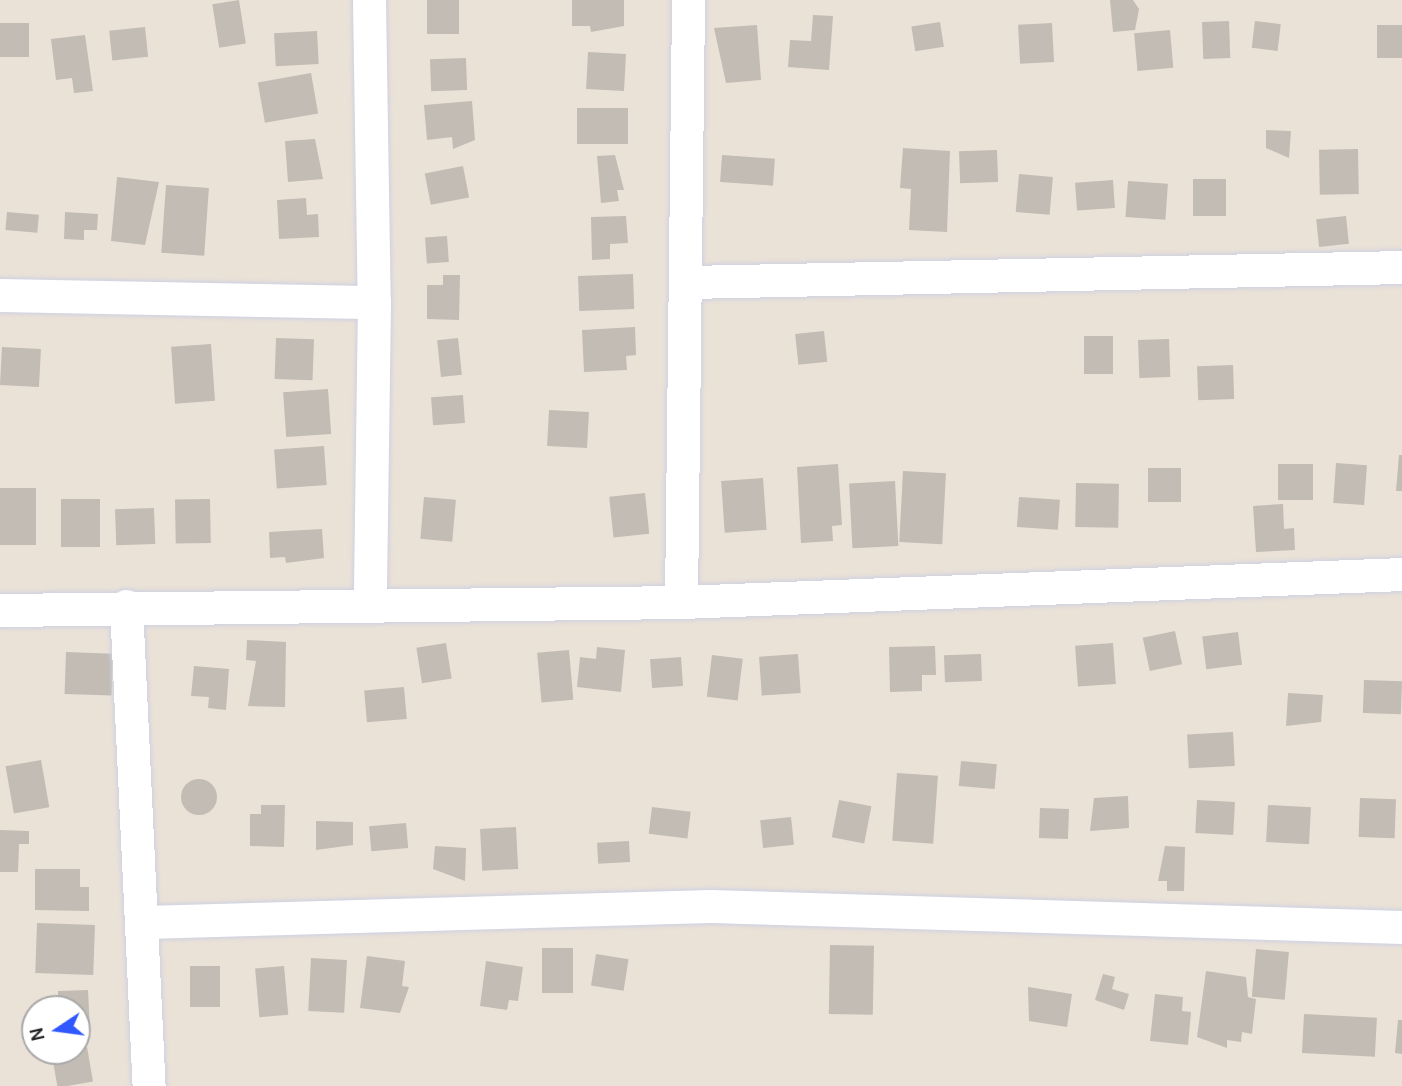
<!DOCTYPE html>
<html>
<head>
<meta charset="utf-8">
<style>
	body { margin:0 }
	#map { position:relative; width:1402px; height:1086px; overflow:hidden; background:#ebe2d7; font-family:Karla,sans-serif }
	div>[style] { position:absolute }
	.building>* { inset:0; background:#c2bcb4; transform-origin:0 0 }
	.round { border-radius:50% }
	.roads { filter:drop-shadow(0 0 2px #cdd1e2) drop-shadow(0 0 2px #cdd1e2) }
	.minor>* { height:33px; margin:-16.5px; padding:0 16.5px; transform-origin:16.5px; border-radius:16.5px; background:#fff }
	span { translate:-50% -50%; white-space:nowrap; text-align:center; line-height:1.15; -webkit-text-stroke:5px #fff; paint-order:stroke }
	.north { position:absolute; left:21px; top:995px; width:70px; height:70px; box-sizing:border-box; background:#fff; border:2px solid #a9a9a9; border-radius:50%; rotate:257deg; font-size:19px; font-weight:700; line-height:28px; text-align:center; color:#272727 }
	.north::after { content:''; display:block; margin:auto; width:24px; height:32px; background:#3058ff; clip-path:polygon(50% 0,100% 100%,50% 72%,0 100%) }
</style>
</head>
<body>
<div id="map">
	<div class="building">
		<i style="left:239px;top:0;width:44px;height:27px;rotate:81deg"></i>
		<i style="left:427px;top:0;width:32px;height:34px"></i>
		<i style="clip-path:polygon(572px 0,624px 0,624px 26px,591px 32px,590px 26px,572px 26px)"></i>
		<i style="clip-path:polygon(1110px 0,1133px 0,1139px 9px,1135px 30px,1113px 32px)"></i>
		<i style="clip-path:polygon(813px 15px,833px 16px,829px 70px,788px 67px,790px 40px,811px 41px)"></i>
		<i style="left:1229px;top:21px;width:37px;height:27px;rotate:88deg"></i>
		<i style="left:1255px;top:21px;width:26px;height:27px;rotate:7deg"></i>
		<i style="left:940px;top:22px;width:25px;height:29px;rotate:81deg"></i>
		<i style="left:0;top:23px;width:29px;height:34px"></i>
		<i style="left:1052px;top:23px;width:39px;height:34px;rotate:87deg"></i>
		<i style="clip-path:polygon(757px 25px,761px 80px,726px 83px,714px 28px)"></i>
		<i style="left:1377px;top:25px;width:25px;height:33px"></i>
		<i style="left:145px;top:27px;width:30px;height:36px;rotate:84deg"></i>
		<i style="left:1170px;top:30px;width:38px;height:36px;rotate:85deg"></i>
		<i style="left:317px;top:31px;width:33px;height:43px;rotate:87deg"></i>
		<i style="clip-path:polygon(85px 35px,93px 91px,74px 93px,72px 78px,56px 80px,51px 39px)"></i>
		<i style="left:588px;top:52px;width:38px;height:37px;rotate:3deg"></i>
		<i style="left:466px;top:58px;width:32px;height:36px;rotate:88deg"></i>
		<i style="left:311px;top:73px;width:41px;height:54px;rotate:80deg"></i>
		<i style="clip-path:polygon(472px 101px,475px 140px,453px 149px,452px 137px,427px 140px,424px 105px)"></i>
		<i style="left:577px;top:108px;width:51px;height:36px"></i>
		<i style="clip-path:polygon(1266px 130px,1291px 131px,1289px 158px,1266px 148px)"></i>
		<i style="clip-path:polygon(315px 139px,323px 179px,288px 182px,285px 141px)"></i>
		<i style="clip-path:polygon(903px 148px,950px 151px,947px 232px,909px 230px,911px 189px,900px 188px)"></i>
		<i style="left:1358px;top:149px;width:45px;height:39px;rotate:89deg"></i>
		<i style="left:997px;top:150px;width:32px;height:38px;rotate:88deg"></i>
		<i style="clip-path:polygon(615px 155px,624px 190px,617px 190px,619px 201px,601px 203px,597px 156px)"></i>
		<i style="left:722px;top:155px;width:53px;height:27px;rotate:4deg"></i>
		<i style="left:463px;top:166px;width:32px;height:39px;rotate:79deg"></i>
		<i style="left:1019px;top:174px;width:34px;height:38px;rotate:5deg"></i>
		<i style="clip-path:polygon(117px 177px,159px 182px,145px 245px,111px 241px)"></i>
		<i style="left:1226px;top:179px;width:37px;height:33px;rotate:90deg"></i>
		<i style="left:1113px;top:180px;width:28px;height:38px;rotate:86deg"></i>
		<i style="left:1128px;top:181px;width:40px;height:36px;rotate:4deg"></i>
		<i style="left:166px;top:185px;width:43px;height:68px;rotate:4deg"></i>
		<i style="clip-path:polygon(306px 198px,307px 215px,318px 214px,319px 237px,279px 239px,277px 200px)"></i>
		<i style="left:7px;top:212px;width:32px;height:18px;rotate:5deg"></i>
		<i style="clip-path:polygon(65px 212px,98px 214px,97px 230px,84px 230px,84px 240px,64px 239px)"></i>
		<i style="clip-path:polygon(626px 216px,628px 243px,610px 244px,610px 259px,592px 260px,591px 217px)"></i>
		<i style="left:1346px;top:216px;width:28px;height:30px;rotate:84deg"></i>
		<i style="left:447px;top:236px;width:26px;height:22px;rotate:86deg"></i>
		<i style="left:633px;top:274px;width:35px;height:55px;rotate:88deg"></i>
		<i style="clip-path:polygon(443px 275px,460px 275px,459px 320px,427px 319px,427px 285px,443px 285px)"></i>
		<i style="clip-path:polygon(635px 327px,636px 355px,626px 356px,627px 370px,584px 372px,582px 330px)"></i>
		<i style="left:824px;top:331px;width:31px;height:29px;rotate:84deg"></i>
		<i style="left:1084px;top:336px;width:29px;height:38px"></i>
		<i style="left:276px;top:338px;width:38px;height:41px;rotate:2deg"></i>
		<i style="left:458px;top:338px;width:37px;height:21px;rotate:84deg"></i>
		<i style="left:1169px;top:339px;width:38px;height:31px;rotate:88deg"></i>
		<i style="left:211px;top:344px;width:57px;height:40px;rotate:86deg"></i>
		<i style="left:2px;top:347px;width:39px;height:38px;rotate:3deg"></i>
		<i style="left:1233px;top:365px;width:34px;height:36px;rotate:88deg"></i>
		<i style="left:328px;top:389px;width:45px;height:45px;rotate:86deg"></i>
		<i style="left:463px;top:395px;width:28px;height:32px;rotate:86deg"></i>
		<i style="left:549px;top:410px;width:40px;height:36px;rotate:3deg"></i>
		<i style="left:324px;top:446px;width:39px;height:50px;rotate:86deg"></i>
		<i style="clip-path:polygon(1399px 455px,1402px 455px,1402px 491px,1396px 491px)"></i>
		<i style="left:1336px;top:463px;width:31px;height:40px;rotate:4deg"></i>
		<i style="clip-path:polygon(838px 464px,842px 525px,832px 526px,833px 541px,801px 543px,797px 467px)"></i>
		<i style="left:1278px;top:464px;width:35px;height:36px"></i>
		<i style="left:1148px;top:468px;width:33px;height:34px"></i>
		<i style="left:903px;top:471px;width:43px;height:71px;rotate:3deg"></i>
		<i style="left:763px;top:478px;width:52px;height:42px;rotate:86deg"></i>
		<i style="left:895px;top:481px;width:65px;height:46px;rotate:87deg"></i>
		<i style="left:1076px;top:483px;width:43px;height:44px;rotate:1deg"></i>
		<i style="left:0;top:488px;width:36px;height:57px"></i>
		<i style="left:645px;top:493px;width:41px;height:36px;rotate:84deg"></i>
		<i style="left:424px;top:497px;width:32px;height:42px;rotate:5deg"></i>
		<i style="left:1019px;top:497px;width:41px;height:30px;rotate:4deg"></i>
		<i style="left:61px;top:499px;width:39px;height:48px"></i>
		<i style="left:210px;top:499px;width:44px;height:35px;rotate:89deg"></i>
		<i style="clip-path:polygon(1283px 504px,1284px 529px,1294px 528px,1295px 550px,1256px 552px,1253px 506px)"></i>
		<i style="left:154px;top:508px;width:36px;height:39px;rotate:88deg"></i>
		<i style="clip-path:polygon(322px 529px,324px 558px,286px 563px,285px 557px,270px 558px,269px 532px)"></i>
		<i style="left:1175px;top:631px;width:34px;height:33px;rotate:78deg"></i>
		<i style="left:1238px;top:632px;width:33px;height:36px;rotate:83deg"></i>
		<i style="clip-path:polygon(247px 640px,286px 642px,285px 707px,248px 706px,256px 661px,246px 660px)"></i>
		<i style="left:446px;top:643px;width:36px;height:30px;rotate:81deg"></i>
		<i style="left:1113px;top:643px;width:41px;height:38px;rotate:86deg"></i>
		<i style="clip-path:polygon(935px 646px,936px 675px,922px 675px,922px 691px,890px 692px,889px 647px)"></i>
		<i style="clip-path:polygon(597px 647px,625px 650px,621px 692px,577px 687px,580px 657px,596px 659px)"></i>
		<i style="left:569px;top:650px;width:50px;height:32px;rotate:85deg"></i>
		<i style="left:66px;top:652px;width:47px;height:42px;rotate:2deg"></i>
		<i style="left:798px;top:654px;width:39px;height:39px;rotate:86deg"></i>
		<i style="left:981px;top:654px;width:27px;height:37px;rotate:88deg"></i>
		<i style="left:712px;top:655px;width:31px;height:42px;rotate:7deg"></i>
		<i style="left:681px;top:657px;width:29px;height:31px;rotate:86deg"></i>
		<i style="clip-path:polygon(194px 666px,229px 669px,226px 710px,208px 708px,209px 697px,191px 696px)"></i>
		<i style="left:1364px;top:680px;width:38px;height:33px;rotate:2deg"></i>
		<i style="left:404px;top:687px;width:32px;height:40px;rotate:85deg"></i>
		<i style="clip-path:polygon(1288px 693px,1323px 695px,1321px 722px,1286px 726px)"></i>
		<i style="left:1233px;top:732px;width:34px;height:46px;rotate:87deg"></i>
		<i style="left:41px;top:760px;width:48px;height:36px;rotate:80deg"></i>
		<i style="left:961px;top:761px;width:36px;height:25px;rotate:5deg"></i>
		<i style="left:897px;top:773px;width:41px;height:68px;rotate:4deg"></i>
		<i class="round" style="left:181px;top:779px;width:36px;height:36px"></i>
		<i style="clip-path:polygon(1128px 796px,1129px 828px,1090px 831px,1094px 798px)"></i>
		<i style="left:1360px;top:798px;width:36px;height:39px;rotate:2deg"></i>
		<i style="left:839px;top:800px;width:33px;height:38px;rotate:11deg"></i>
		<i style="left:1197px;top:800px;width:38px;height:33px;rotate:3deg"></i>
		<i style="clip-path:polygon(261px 805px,285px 805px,284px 847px,250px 846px,250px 814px,261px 814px)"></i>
		<i style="left:1268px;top:805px;width:43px;height:37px;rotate:3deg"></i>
		<i style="left:652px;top:807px;width:39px;height:27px;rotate:7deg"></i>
		<i style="left:1040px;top:808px;width:29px;height:30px;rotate:2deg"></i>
		<i style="left:791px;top:817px;width:28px;height:31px;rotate:84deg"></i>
		<i style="clip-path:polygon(316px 821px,353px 822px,353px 845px,316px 850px)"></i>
		<i style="left:406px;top:823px;width:25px;height:37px;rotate:85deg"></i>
		<i style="left:516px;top:827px;width:42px;height:36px;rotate:87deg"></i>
		<i style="clip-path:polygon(0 830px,29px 831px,29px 844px,19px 844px,18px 872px,0 872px)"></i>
		<i style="left:629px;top:841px;width:21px;height:32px;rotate:87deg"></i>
		<i style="clip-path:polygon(435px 846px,466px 848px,465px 881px,433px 869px)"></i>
		<i style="clip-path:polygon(1165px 846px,1185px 847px,1184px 891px,1167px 891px,1167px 881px,1158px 881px)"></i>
		<i style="clip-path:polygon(35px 869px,80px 869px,80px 887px,89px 887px,89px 911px,35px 910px)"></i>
		<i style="left:37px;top:923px;width:58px;height:50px;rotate:2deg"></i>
		<i style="left:830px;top:945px;width:44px;height:69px;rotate:1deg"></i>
		<i style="left:542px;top:948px;width:31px;height:45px"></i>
		<i style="left:1256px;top:949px;width:33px;height:48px;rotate:5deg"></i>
		<i style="left:596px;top:954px;width:33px;height:32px;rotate:9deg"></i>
		<i style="clip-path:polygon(367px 956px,405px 961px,402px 986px,409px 987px,400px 1013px,360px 1008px)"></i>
		<i style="left:311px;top:958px;width:36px;height:53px;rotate:3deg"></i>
		<i style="clip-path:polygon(486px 961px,523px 967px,518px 1001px,509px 1000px,507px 1010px,480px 1006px)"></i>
		<i style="left:190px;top:966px;width:30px;height:41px"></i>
		<i style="left:284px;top:966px;width:49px;height:29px;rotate:85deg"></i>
		<i style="clip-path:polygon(1206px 971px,1246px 977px,1248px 997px,1256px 999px,1252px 1034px,1242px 1032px,1241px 1042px,1227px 1040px,1227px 1048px,1197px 1037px)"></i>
		<i style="clip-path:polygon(1103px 974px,1115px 977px,1112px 989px,1129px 994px,1124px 1010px,1095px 1000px)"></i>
		<i style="clip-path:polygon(1028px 987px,1072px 994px,1067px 1027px,1029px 1021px)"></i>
		<i style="clip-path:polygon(88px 990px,90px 1030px,77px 1031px,77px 1009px,58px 1009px,58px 991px)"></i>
		<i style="clip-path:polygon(1155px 994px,1183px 997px,1182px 1011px,1191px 1012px,1188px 1045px,1150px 1041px)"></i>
		<i style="left:1304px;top:1014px;width:73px;height:39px;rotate:3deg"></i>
		<i style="clip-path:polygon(1398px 1020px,1402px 1020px,1402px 1054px,1395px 1053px)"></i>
		<i style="left:87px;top:1047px;width:35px;height:36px;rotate:80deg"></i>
	</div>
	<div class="roads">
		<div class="minor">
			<i style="left:369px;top:0;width:302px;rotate:89.1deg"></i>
			<i style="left:688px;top:282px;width:714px;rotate:-1.2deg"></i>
			<i style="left:0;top:295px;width:374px;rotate:1.1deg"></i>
			<i style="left:374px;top:302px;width:301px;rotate:90.8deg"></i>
			<i style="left:681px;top:602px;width:602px;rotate:-89.33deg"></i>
			<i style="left:126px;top:606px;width:481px;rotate:87.3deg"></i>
			<i style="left:0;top:610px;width:681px;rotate:-0.67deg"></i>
			<i style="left:681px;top:602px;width:722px;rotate:-2.22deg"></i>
			<i style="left:145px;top:922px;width:566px;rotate:-1.62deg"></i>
			<i style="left:711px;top:906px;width:691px;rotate:1.74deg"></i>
		</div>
	</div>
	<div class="north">N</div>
</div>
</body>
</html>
